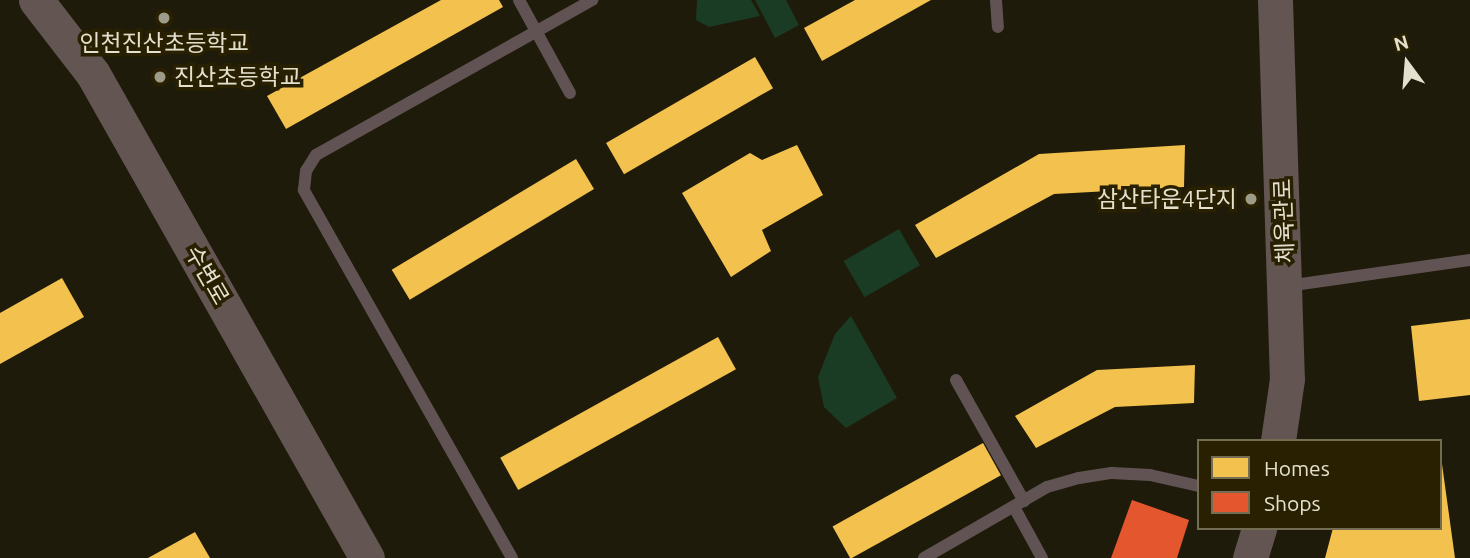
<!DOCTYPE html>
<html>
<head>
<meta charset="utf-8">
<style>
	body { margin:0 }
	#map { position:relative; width:1470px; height:558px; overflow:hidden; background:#1f1b0a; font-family:Ubuntu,"Noto Sans KR",sans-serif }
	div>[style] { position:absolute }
	.green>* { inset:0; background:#1a3c24; transform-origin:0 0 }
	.homes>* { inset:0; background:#f2c14e; transform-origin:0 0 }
	.shops>* { inset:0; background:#e4572e }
	.lane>* { height:12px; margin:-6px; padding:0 6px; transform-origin:6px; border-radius:6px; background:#615353 }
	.secondary>* { height:35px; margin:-17.5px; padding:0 17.5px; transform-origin:17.5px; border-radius:17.5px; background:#635552 }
	.dots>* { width:19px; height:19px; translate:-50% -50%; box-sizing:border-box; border:4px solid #282001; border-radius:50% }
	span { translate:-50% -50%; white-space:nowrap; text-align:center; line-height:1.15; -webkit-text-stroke:7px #282001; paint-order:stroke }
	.poi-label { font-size:23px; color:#e4e0ce }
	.left { translate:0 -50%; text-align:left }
	.right { translate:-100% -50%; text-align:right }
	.street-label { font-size:23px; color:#e4e0ce }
	.legend { position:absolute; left:1197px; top:439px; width:245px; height:91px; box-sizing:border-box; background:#282001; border:2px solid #736d53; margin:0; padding:9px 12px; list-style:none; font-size:21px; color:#e4e0ce }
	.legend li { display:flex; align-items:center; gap:14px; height:35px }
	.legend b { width:35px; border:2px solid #736d53 }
	.north { position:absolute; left:1372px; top:28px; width:70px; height:70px; -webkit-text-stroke:5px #282001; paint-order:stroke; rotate:344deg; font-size:19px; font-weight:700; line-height:28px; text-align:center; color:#e4e0ce }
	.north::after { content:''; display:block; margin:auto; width:24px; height:32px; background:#e4e0ce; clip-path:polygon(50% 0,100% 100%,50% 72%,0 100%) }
</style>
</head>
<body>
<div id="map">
	<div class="green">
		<i style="clip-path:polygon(697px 0,751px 0,760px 16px,709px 27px,696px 20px)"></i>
		<i style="clip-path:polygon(755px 0,786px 0,799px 25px,775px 38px)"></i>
		<i style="left:899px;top:229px;width:42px;height:64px;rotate:60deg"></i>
		<i style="clip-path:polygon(851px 316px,897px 398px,846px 428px,824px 407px,818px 377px,835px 334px)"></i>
	</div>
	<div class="homes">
		<i style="clip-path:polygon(441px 0,499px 0,503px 7px,286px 129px,267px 96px)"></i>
		<i style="clip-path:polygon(855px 0,931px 0,822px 61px,804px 28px)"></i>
		<i style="left:755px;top:57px;width:36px;height:172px;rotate:60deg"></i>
		<i style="clip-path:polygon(797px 145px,823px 195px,762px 230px,771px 251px,731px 277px,682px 193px,750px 153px,762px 160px)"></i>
		<i style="clip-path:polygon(1185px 145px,1184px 187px,1054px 194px,936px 258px,915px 225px,1039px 154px)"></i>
		<i style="left:576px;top:159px;width:35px;height:215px;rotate:59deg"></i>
		<i style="clip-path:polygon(62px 278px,84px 317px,0 364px,0 313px)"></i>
		<i style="clip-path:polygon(1470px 319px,1470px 395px,1419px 401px,1411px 326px)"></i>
		<i style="left:718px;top:337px;width:37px;height:249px;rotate:61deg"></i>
		<i style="clip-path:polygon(1195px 365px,1194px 403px,1115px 407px,1036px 448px,1015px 416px,1097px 370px)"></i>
		<i style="left:983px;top:443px;width:37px;height:172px;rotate:61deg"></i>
		<i style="clip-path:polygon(1442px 464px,1455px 558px,1325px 558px,1333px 528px,1440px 528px)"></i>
		<i style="clip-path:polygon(195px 532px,210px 558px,148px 558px)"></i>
	</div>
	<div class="shops">
		<i style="clip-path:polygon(1132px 500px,1189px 520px,1177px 558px,1111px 558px)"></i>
	</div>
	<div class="lane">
		<i style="left:519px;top:0;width:106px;rotate:61.3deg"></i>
		<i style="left:996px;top:0;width:27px;rotate:86deg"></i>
		<i style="left:1287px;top:286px;width:185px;rotate:-8.1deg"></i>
		<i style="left:956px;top:380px;width:139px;rotate:60.7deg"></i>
		<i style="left:1014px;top:507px;width:58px;rotate:61.2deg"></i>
		<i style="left:512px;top:558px;width:423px;rotate:-119.5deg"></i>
		<i style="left:304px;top:190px;width:19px;rotate:-84deg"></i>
		<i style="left:306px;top:171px;width:19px;rotate:-58deg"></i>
		<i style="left:316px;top:155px;width:317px;rotate:-29.3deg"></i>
		<i style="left:924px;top:558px;width:142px;rotate:-30deg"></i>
		<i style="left:1047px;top:487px;width:33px;rotate:-16deg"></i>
		<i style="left:1079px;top:478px;width:33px;rotate:-9deg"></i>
		<i style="left:1112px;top:473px;width:38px;rotate:3deg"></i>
		<i style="left:1150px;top:475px;width:50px;rotate:12.7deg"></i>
	</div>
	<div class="secondary">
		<i style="left:36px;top:0;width:93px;rotate:52.4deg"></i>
		<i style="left:93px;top:74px;width:556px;rotate:60.49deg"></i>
		<i style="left:1275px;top:0;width:379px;rotate:88.2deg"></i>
		<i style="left:1287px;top:379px;width:63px;rotate:98.3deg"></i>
		<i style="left:1250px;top:558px;width:31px;rotate:-73deg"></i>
	</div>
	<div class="dots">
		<i style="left:164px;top:18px;background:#9f9b89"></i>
		<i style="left:160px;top:77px;background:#9f9b89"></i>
		<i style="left:1251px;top:199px;background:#9f9b89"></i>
	</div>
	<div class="poi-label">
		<span style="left:164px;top:43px">인천진산초등학교</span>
		<span class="left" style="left:174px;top:77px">진산초등학교</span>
		<span class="right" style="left:1237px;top:199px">삼산타운4단지</span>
	</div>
	<div class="street-label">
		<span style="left:1284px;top:221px;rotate:-92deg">체육관로</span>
		<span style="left:207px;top:275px;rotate:60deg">수변로</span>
	</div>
	<ul class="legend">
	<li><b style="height:19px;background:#f2c14e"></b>Homes</li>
	<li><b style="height:19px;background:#e4572e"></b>Shops</li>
	</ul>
	<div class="north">N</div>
</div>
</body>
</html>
